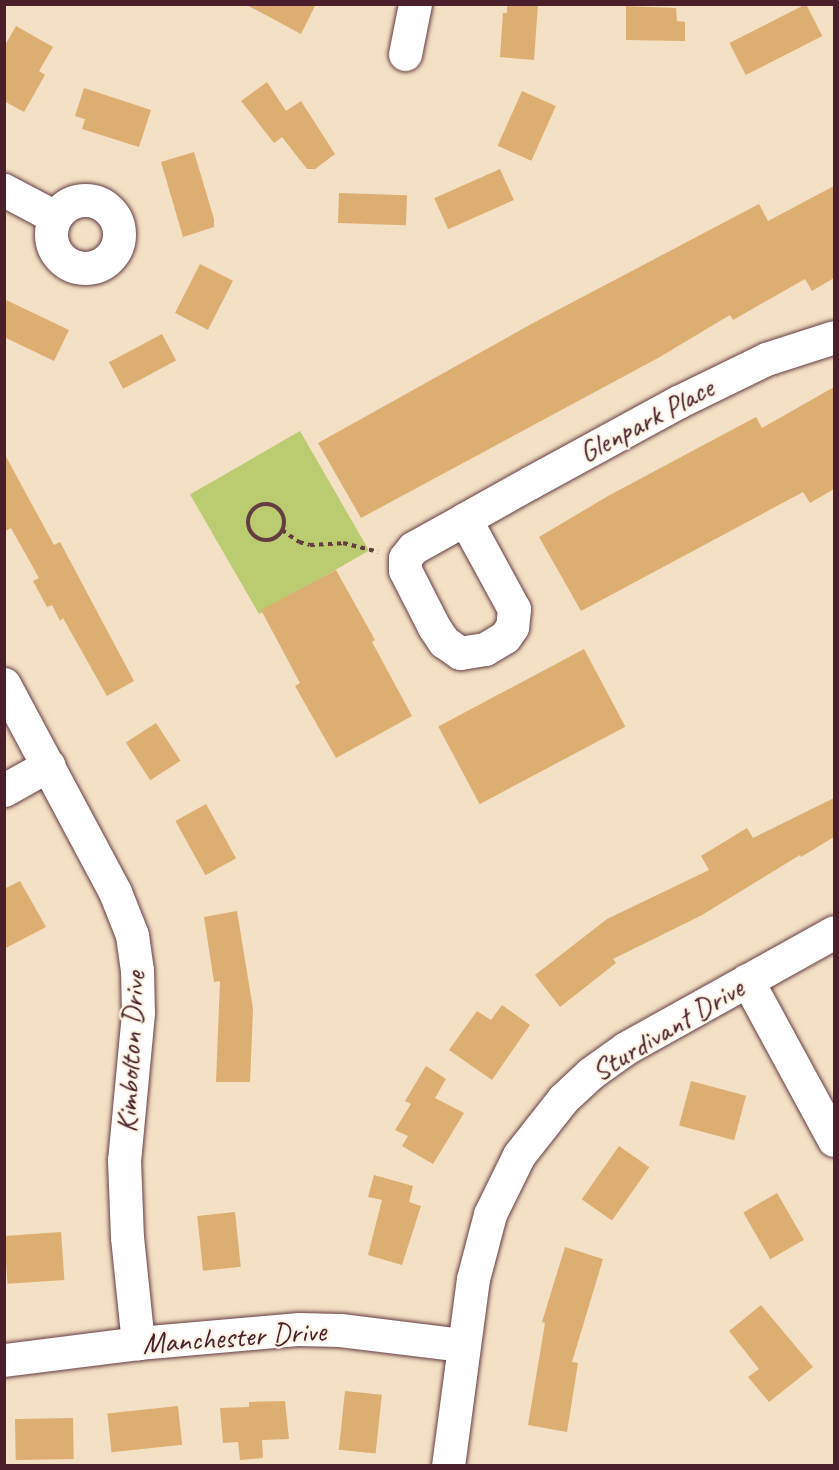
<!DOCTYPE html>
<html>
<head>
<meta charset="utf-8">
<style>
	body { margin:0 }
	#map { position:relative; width:839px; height:1470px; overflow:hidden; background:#f4e0c4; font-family:Caveat,sans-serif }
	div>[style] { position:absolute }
	.green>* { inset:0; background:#bacc6f; transform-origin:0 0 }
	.building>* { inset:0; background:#ddae71; transform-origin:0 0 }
	.path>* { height:4px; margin-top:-2px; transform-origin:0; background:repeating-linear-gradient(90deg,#643c42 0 4.5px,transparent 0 9px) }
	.path>.ring { margin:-2px; padding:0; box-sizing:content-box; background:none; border:4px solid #643c42; border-radius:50% }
	.roads { filter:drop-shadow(0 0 2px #643c42) drop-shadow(0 0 2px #643c42) }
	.minor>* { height:33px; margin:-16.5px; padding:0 16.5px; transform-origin:16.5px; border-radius:16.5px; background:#fff }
	.minor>.ring { margin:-16.5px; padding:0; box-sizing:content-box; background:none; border:33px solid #fff; border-radius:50% }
	span { translate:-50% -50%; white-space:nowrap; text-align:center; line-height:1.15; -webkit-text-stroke:4.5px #fcf5e5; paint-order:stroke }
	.street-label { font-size:30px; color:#4a1f2b }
	.frame { position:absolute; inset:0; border:6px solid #4a1f2b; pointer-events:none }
</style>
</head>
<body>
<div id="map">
	<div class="green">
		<i style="left:300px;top:431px;width:138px;height:127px;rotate:60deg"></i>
	</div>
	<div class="building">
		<i style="clip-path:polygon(245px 4px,316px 4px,301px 34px)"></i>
		<i style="clip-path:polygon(507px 4px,538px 4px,534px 60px,500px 57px,503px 13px,507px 13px)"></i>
		<i style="left:806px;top:4px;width:36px;height:86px;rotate:63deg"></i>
		<i style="clip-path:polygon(626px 6px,676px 8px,677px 21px,685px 22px,685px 41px,626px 40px)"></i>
		<i style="clip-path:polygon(16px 26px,53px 47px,39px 71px,45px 75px,24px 112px,4px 101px,4px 47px)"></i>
		<i style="clip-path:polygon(267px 82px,286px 111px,301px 101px,335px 154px,315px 169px,307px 169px,282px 137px,274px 143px,241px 101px)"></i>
		<i style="clip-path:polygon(84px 88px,151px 110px,139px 147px,82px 129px,85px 119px,75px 116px)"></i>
		<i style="left:522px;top:91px;width:37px;height:60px;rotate:24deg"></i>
		<i style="clip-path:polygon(194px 152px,214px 219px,214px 227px,183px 237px,161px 162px)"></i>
		<i style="left:500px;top:169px;width:34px;height:72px;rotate:66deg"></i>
		<i style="clip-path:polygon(834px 186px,834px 278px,812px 291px,805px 279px,733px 320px,730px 315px,658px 358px,361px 518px,318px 443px,535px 322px,759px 204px,768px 221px)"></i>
		<i style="left:339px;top:193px;width:68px;height:30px;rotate:2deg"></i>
		<i style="left:200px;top:264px;width:37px;height:55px;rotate:27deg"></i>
		<i style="clip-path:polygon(4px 299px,69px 330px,54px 361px,4px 337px)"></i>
		<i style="left:162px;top:334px;width:30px;height:60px;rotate:62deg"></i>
		<i style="clip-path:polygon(834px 387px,834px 489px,810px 503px,803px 492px,581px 611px,539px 537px,608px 496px,756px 417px,762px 428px)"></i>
		<i style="clip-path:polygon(4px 453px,54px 545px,60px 542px,134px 681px,107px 696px,63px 618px,60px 621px,52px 605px,47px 607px,33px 581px,39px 578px,11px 528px,4px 532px)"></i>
		<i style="clip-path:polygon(336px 570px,375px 640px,372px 642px,412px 716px,336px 758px,295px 686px,300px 683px,261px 610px)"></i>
		<i style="left:584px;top:649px;width:88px;height:165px;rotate:62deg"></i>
		<i style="left:156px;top:723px;width:45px;height:36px;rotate:57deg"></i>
		<i style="clip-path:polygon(834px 798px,834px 837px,801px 857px,800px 855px,702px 915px,613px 959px,616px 963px,560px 1007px,535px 975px,607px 919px,709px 870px,701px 856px,747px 828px,753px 838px)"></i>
		<i style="left:206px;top:804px;width:62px;height:35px;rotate:61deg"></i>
		<i style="clip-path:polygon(20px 881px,46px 927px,4px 949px,4px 889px)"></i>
		<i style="clip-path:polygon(237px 911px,253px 1009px,250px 1082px,216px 1082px,220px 981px,214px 982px,204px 917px)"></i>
		<i style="clip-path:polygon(502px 1005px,530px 1025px,492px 1080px,449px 1050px,477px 1011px,491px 1020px)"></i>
		<i style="clip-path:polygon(426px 1066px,446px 1079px,435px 1098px,464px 1113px,433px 1164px,402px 1146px,408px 1136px,395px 1130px,411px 1104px,405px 1101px)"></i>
		<i style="left:691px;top:1081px;width:57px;height:46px;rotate:15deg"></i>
		<i style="left:619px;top:1146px;width:37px;height:65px;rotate:35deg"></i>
		<i style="clip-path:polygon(374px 1175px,413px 1186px,409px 1202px,421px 1206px,402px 1265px,368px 1255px,382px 1200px,368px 1197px)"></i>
		<i style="left:777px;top:1193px;width:54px;height:39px;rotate:60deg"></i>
		<i style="left:235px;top:1212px;width:55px;height:38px;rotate:84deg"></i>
		<i style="left:61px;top:1232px;width:48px;height:57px;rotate:86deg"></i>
		<i style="clip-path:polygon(565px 1247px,603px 1259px,572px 1362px,578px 1363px,567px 1432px,528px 1425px,545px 1323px,542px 1322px)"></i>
		<i style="clip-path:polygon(761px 1305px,813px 1367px,769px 1402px,748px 1377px,759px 1369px,729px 1331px)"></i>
		<i style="left:345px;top:1391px;width:37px;height:59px;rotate:6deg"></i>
		<i style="clip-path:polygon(285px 1401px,289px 1439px,262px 1440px,263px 1458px,240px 1460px,238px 1442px,223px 1443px,220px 1408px,249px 1407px,249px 1402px)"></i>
		<i style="left:178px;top:1406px;width:39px;height:71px;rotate:84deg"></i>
		<i style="left:73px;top:1418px;width:41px;height:58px;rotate:89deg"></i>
	</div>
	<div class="path">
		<i class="ring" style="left:248px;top:504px;width:32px;height:32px"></i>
		<i style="left:282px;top:530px;width:21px;rotate:35deg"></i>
		<i style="left:299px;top:542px;width:11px;rotate:15deg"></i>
		<i style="left:310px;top:545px;width:33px;rotate:-3deg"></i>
		<i style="left:343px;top:543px;width:36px;rotate:14deg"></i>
	</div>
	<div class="roads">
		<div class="minor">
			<i style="left:405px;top:54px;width:51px;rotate:-78.7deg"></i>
			<i style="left:4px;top:190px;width:58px;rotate:27.9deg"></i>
			<i class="ring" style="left:51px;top:200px;width:35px;height:35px"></i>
			<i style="left:465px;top:519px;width:102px;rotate:61.4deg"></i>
			<i style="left:514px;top:609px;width:18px;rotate:96deg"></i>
			<i style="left:512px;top:627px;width:12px;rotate:125deg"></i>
			<i style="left:505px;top:637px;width:23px;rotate:149deg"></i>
			<i style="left:485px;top:649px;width:25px;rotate:171deg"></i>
			<i style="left:460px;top:653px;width:19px;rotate:-145deg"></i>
			<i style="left:444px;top:642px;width:18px;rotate:-124deg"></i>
			<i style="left:434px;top:627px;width:64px;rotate:-117deg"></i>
			<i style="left:405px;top:570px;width:12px;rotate:-90deg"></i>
			<i style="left:405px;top:558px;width:13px;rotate:-51deg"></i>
			<i style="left:413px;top:548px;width:60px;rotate:-29.1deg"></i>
			<i style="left:465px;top:519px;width:76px;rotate:-29.3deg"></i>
			<i style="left:531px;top:482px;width:167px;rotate:-28.6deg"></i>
			<i style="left:678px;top:402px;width:98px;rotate:-26deg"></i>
			<i style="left:766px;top:359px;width:71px;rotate:-17.9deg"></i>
			<i style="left:4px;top:684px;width:236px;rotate:61.9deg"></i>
			<i style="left:115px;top:892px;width:46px;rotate:68.4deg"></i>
			<i style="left:132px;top:935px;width:35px;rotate:82deg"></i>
			<i style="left:137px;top:970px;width:43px;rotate:88.7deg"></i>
			<i style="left:138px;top:1013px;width:148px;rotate:95.4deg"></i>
			<i style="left:124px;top:1160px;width:77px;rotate:87.8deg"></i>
			<i style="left:127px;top:1237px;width:107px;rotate:84.1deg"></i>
			<i style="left:4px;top:790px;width:51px;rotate:-29.1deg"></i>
			<i style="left:747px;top:980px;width:182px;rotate:61.5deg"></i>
			<i style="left:4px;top:1360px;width:135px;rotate:-7.2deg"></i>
			<i style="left:138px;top:1343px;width:162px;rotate:-5deg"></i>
			<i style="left:299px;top:1329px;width:41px;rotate:1.4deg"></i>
			<i style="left:340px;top:1330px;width:124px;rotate:7deg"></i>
			<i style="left:448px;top:1466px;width:189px;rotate:-82.4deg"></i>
			<i style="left:473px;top:1279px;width:67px;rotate:-75.3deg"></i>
			<i style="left:490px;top:1214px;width:66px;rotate:-63.8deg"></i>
			<i style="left:519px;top:1155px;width:71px;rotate:-51.8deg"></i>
			<i style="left:563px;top:1099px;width:38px;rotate:-43deg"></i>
			<i style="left:591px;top:1073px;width:43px;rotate:-35.5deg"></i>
			<i style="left:626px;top:1048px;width:238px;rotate:-29.1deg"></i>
		</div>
	</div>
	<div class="street-label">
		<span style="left:646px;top:420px;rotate:-28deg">Glenpark Place</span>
		<span style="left:667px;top:1029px;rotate:-31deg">Sturdivant Drive</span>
		<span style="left:130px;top:1052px;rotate:-87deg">Kimbolton Drive</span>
		<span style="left:234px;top:1337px;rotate:-4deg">Manchester Drive</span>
	</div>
	<div class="frame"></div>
</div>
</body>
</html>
